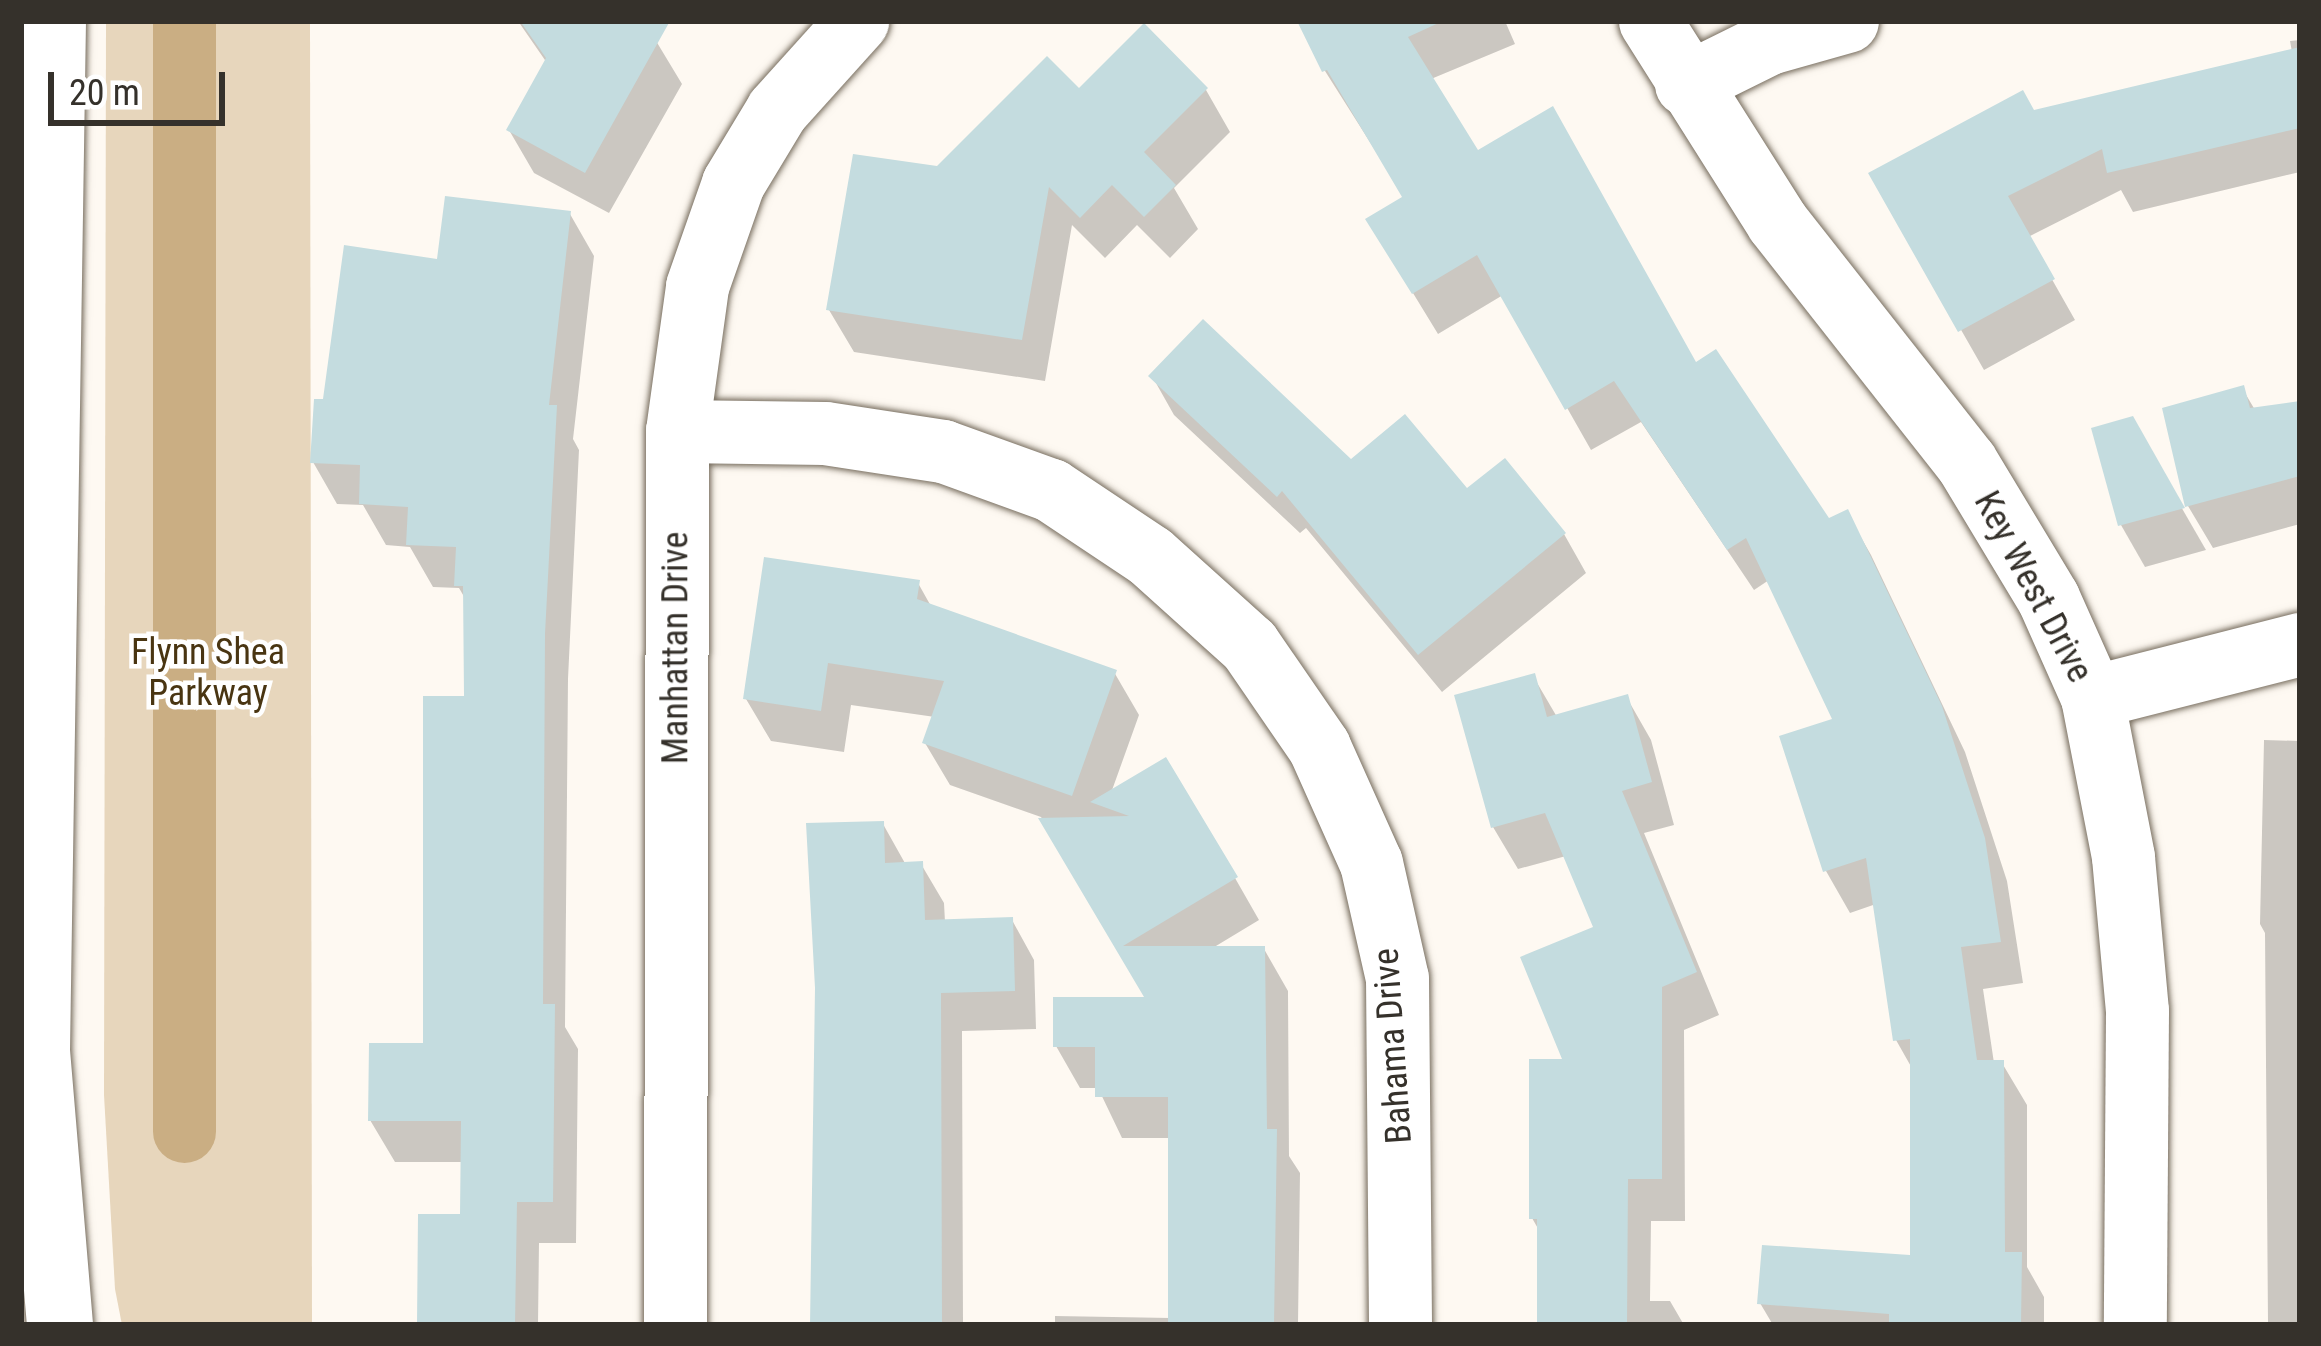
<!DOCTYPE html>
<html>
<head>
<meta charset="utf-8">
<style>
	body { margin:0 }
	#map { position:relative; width:2321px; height:1346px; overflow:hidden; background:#fef9f2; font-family:"Roboto Condensed",sans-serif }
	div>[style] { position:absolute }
	.green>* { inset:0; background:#e7d6bc }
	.shadow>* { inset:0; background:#0003 }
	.canal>* { height:63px; margin:-31.5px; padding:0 31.5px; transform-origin:31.5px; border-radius:31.5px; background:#caae83 }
	.building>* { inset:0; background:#c4dcdf }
	.roads { filter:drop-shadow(0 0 3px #776d5e) drop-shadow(0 0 3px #776d5e) }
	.street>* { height:63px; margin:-31.5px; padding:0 31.5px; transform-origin:31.5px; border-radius:31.5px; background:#fff }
	.secondary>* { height:66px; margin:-33px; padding:0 33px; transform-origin:33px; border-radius:33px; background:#fff }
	span { translate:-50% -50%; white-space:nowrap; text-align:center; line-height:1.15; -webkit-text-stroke:9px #fff; paint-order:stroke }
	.street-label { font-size:36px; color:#35312b }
	.park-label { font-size:36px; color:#493512 }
	.frame { position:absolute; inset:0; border:24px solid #35312b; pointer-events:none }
	.scale { position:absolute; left:48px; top:72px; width:177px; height:54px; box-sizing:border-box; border:6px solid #35312b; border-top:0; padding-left:15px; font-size:36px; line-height:42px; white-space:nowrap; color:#35312b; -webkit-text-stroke:9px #fff; paint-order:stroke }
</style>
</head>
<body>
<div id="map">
	<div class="green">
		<i style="clip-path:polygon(106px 21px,310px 21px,312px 1325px,122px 1325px,115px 1289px,104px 1095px)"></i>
	</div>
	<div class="shadow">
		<i style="clip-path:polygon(518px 21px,644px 21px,682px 84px,609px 213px,534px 173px,509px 130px,547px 63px)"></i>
		<i style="clip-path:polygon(1304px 21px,1505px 21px,1515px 44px,1431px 79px,1477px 154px,1696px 365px,1828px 522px,1847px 513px,1871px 555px,1965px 752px,2007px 881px,2023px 983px,1983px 989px,1994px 1063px,2002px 1063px,2027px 1105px,2027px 1267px,2044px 1297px,2044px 1325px,1773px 1325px,1760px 1303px,1913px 1258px,1913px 1070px,1896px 1040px,1876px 904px,1850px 913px,1826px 871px,1836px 721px,1769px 580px,1754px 590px,1641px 422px,1591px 450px,1503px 295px,1438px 334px,1394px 262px,1406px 199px,1325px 71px)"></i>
		<i style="clip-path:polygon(2300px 40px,2300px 172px,2133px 212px,2121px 190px,2028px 237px,2075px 320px,1984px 370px,1872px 174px,2032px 113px,2292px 52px,2290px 41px)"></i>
		<i style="clip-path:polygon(1206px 90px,1230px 132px,1174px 188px,1198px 229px,1170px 258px,1137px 225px,1105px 258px,1072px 225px,1045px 381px,854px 352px,829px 310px,938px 169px,1079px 92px)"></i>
		<i style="clip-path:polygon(570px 214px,594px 256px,573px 439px,579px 450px,568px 679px,565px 1027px,578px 1049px,576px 1243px,539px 1243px,538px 1325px,420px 1325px,463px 1217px,464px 1162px,395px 1162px,370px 1120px,426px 1047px,467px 699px,466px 600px,459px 588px,433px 587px,410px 547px,386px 545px,363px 505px,337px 504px,313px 462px,325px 402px,440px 262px)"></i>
		<i style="clip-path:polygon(1152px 376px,1351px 463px,1467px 493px,1564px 534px,1586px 573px,1442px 692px,1306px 528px,1300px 533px,1174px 415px)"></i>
		<i style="clip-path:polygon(2242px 388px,2255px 410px,2300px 404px,2300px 524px,2213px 548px,2188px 506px,2166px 410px)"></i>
		<i style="clip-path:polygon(2131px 420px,2206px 550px,2145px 567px,2121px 525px)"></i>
		<i style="clip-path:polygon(918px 583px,932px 608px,1114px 672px,1139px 715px,1111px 793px,1235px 878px,1259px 920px,1211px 949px,1264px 949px,1288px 991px,1289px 1156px,1300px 1173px,1298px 1325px,1055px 1325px,1055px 1316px,1171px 1318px,1171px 1138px,1122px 1138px,1098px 1088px,1080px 1088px,1056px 1046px,1149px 1000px,1041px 817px,950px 785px,925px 743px,935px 717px,851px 705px,844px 752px,771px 741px,746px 699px)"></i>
		<i style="clip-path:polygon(1533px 676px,1557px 717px,1627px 698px,1651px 740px,1674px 825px,1644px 833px,1719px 1015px,1684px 1030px,1685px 1221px,1651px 1221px,1650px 1301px,1670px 1301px,1684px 1325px,1540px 1325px,1540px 1232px,1532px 1218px,1597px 929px,1566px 856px,1518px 869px,1493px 827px)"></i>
		<i style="clip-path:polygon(2264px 740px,2300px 741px,2300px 1325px,2268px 1325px,2265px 933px,2260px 924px)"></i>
		<i style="clip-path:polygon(883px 824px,906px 865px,921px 864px,944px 903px,945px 922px,1012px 920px,1034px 960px,1036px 1029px,962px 1031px,963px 1325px,813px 1325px)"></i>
	</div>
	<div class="canal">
		<i style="left:184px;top:1131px;width:1110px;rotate:-90deg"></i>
	</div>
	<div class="building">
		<i style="clip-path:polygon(520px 21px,670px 21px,585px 173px,506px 130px,546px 58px)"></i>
		<i style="clip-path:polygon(1297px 21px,1443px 21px,1408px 37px,1478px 150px,1553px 106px,1696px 362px,1716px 349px,1829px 518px,1848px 509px,1942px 706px,1985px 838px,2001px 942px,1961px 947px,1977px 1060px,2004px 1060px,2005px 1252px,2022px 1252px,2021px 1325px,1889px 1325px,1889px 1314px,1757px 1304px,1762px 1245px,1910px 1255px,1910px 1039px,1893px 1041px,1866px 858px,1823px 872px,1779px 736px,1832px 719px,1746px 538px,1727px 550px,1614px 381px,1565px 410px,1477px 255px,1412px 294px,1365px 219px,1402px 197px,1327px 70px,1322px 72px)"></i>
		<i style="clip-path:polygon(1144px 23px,1208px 88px,1144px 152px,1176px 185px,1144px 217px,1112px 185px,1080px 218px,1049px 187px,1022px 340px,826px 310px,853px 154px,937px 166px,1047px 56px,1079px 88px)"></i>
		<i style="clip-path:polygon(2300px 47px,2300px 128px,2107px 173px,2102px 149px,2008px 196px,2055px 279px,1958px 332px,1868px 173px,2023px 90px,2034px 110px)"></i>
		<i style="clip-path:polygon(445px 196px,571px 211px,549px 405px,557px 405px,545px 634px,543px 1004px,555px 1004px,553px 1202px,517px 1202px,515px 1325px,417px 1325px,418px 1214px,460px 1214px,461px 1121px,368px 1121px,369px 1043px,423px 1043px,423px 696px,464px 696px,463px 586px,454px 586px,456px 547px,406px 545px,408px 507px,359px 504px,360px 465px,310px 463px,314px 399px,323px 399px,344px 245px,437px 259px)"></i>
		<i style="clip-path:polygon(1203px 319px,1351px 459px,1405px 414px,1467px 488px,1505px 458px,1566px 533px,1418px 655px,1282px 491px,1277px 497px,1148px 376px)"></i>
		<i style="clip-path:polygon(2244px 385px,2250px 408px,2300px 401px,2300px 476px,2185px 507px,2162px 408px)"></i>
		<i style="clip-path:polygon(2133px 416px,2185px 508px,2118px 526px,2091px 428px)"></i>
		<i style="clip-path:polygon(764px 557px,920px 580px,917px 599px,1117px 670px,1072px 796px,922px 743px,944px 681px,828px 663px,821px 711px,743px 699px)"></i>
		<i style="clip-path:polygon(1535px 673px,1547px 717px,1628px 694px,1652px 782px,1622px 791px,1697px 972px,1662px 987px,1662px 1179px,1628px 1179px,1627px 1325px,1537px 1325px,1537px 1219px,1529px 1219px,1529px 1059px,1562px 1059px,1520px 957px,1593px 927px,1545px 813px,1491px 828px,1454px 695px)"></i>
		<i style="clip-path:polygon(1166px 757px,1238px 877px,1123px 946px,1265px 946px,1267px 1129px,1277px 1129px,1274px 1325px,1168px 1325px,1168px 1097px,1095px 1097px,1095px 1047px,1053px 1047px,1053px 997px,1144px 997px,1038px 818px,1129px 816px,1090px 802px)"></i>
		<i style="clip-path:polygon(884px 821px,885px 863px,923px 861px,925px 920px,1013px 917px,1015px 991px,941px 993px,942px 1325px,810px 1325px,815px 988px,806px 823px)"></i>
	</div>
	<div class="roads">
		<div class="street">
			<i style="left:1650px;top:21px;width:238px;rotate:57.7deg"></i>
			<i style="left:1777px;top:222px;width:305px;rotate:51.8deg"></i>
			<i style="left:1966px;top:462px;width:159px;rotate:58.9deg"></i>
			<i style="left:2048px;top:598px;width:108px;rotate:66deg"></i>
			<i style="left:2092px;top:697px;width:163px;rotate:79deg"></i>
			<i style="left:2123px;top:857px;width:155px;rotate:84.8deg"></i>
			<i style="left:2137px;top:1011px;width:314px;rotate:90.4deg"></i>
			<i style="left:1686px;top:84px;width:93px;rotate:-26.3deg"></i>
			<i style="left:1769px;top:43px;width:81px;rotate:-15.8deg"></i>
			<i style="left:677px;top:431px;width:148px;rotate:0.8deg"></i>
			<i style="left:825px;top:433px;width:119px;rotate:8.7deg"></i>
			<i style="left:943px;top:451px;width:115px;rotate:19.9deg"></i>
			<i style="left:1051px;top:490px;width:119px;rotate:33.7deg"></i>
			<i style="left:1150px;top:556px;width:133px;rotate:42deg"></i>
			<i style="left:1249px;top:645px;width:124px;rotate:55.5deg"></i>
			<i style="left:1319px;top:747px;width:127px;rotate:65.9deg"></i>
			<i style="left:1371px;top:863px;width:118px;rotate:77.3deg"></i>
			<i style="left:1397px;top:978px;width:347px;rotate:89.5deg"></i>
			<i style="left:2092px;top:697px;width:215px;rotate:-14.3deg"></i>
			<i style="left:675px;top:1325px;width:894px;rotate:-89.87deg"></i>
			<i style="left:677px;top:431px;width:146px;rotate:-82.1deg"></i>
			<i style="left:697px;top:286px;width:109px;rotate:-70.7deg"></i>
			<i style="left:733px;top:183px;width:85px;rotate:-58.9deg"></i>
			<i style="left:777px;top:110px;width:120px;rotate:-48deg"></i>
		</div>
		<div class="secondary">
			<i style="left:53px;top:21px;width:1030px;rotate:90.89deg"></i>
			<i style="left:37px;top:1051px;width:275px;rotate:85.2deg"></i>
		</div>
	</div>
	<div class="street-label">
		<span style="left:2033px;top:587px;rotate:62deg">Key West Drive</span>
		<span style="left:676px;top:648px;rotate:-90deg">Manhattan Drive</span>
		<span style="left:1393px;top:1046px;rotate:-94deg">Bahama Drive</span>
	</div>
	<div class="park-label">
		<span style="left:208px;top:673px">Flynn Shea<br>Parkway</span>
	</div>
	<div class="frame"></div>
	<div class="scale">20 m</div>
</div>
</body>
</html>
